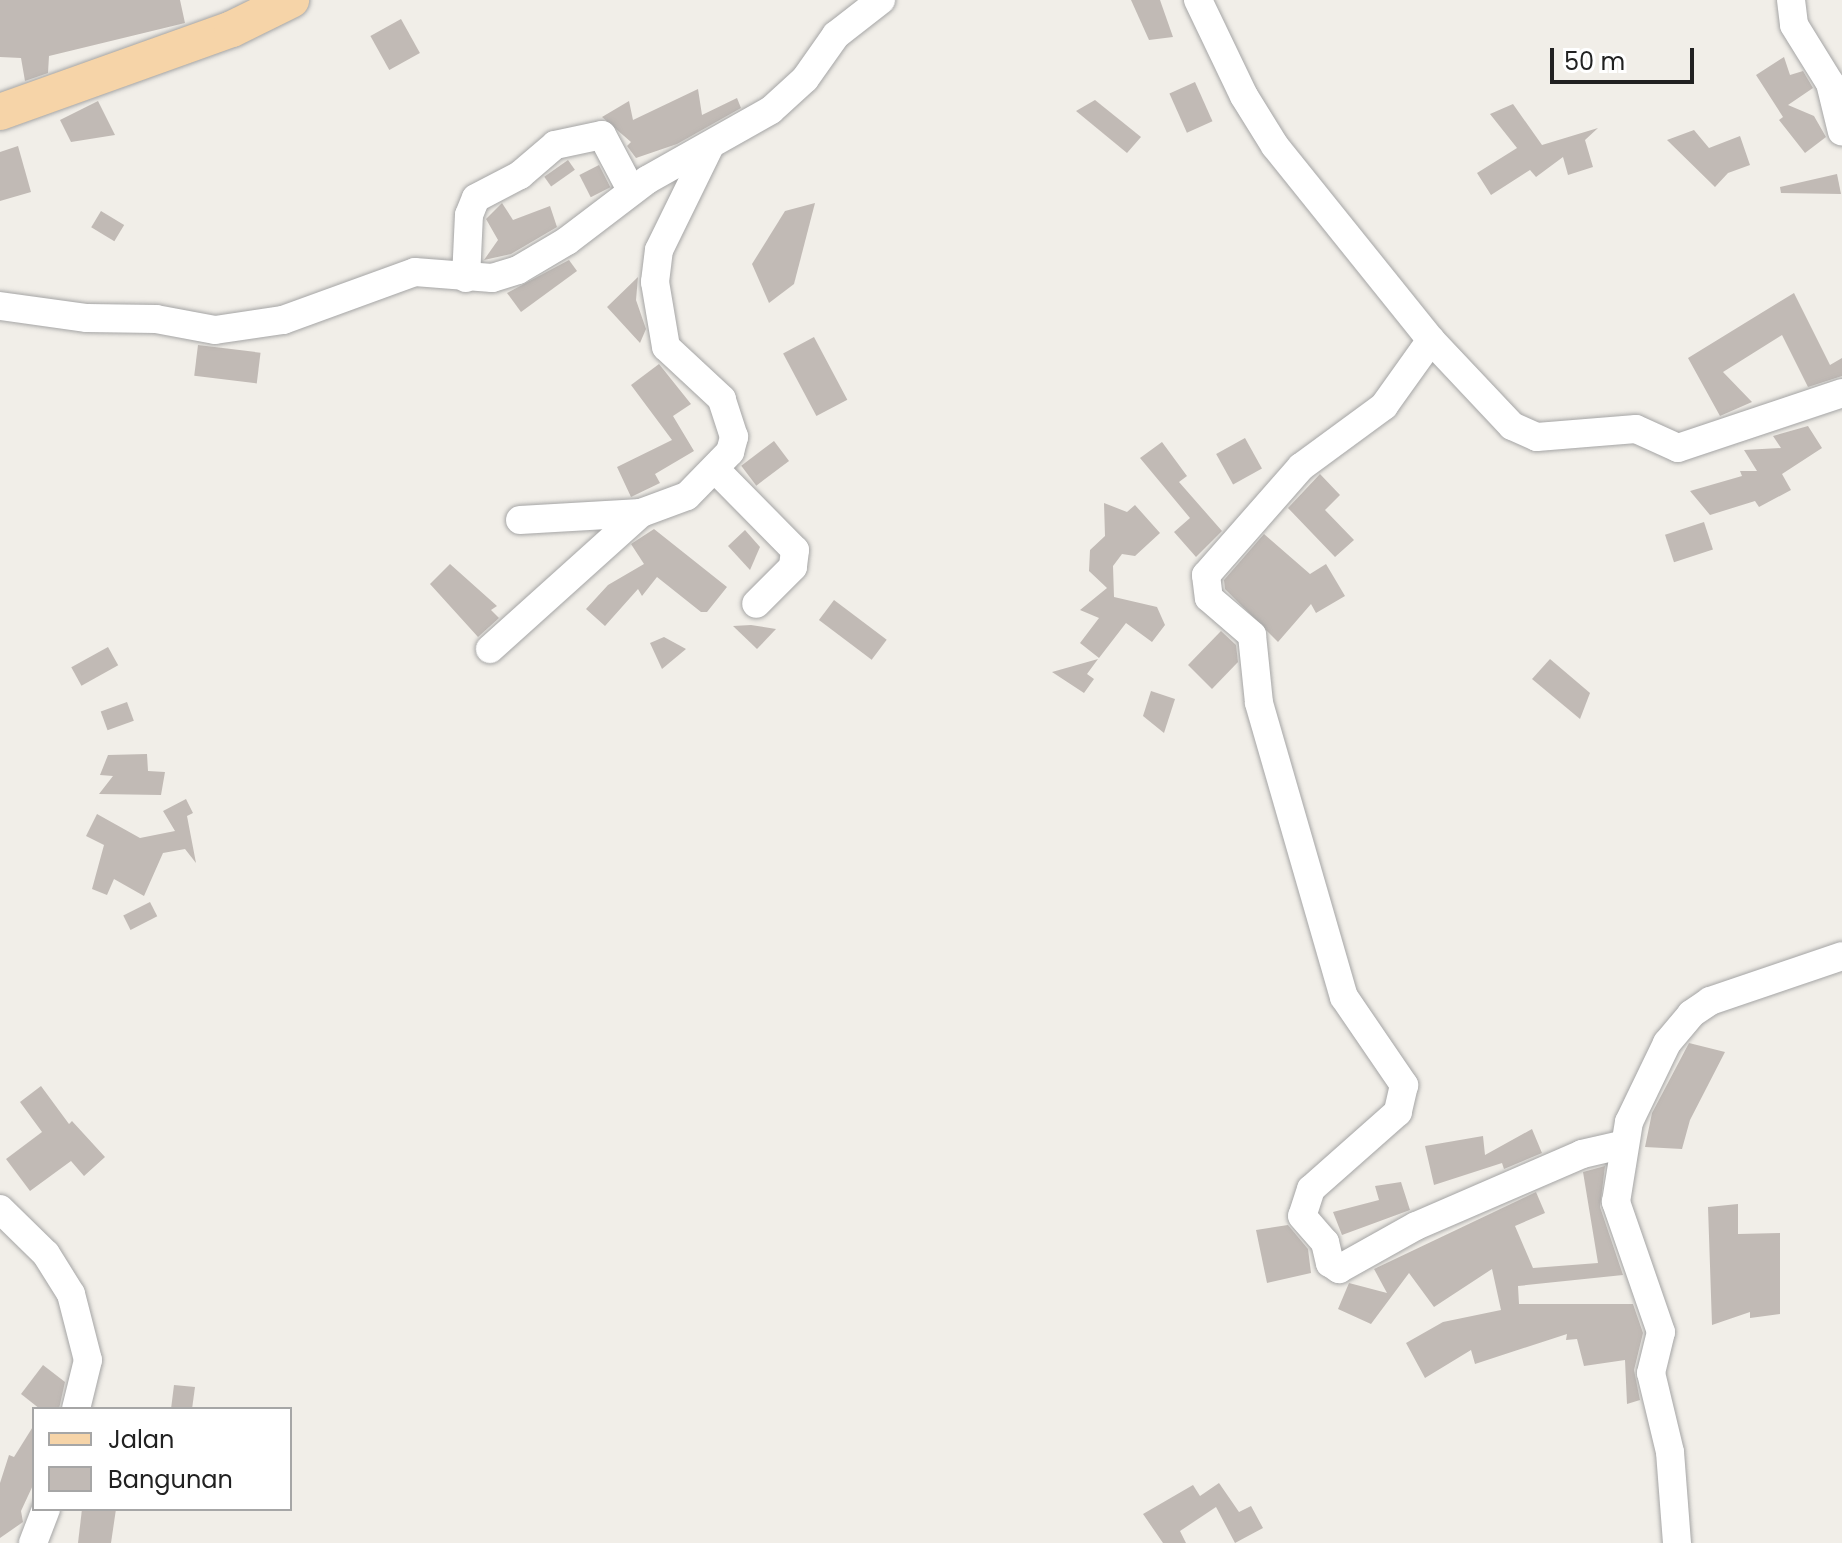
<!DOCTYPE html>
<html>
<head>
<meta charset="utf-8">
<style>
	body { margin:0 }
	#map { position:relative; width:1842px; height:1543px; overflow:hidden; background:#f1eee8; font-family:Poppins,sans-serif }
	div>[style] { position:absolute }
	.building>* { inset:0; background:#c1bab5; transform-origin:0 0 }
	.roads { filter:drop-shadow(0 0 2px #a5a5a5) drop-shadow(0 0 2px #a5a5a5) }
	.minor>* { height:28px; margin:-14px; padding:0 14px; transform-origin:14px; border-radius:14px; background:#fff }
	.major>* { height:36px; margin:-18px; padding:0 18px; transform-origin:18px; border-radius:18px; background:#f6d4a8 }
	span { translate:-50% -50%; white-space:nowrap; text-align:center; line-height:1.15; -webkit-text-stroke:8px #fff; paint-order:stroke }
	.legend { position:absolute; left:32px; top:1407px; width:260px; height:104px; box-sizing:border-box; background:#fff; border:2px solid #a6a6a6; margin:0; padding:10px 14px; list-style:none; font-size:24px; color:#212121 }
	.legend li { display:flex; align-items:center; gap:16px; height:40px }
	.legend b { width:40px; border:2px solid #a6a6a6 }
	.scale { position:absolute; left:1550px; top:48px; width:144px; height:36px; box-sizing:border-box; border:4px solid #212121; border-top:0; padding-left:10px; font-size:24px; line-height:28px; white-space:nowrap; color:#212121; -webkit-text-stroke:6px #fff; paint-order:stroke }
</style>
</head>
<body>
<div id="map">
	<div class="building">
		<i style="clip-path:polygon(0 0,180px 0,185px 23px,49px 56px,48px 73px,25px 81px,21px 58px,0 57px)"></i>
		<i style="clip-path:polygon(1131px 0,1160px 0,1173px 37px,1149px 40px)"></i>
		<i style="left:401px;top:19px;width:39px;height:35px;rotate:61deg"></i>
		<i style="clip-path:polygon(1784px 57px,1790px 75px,1803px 71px,1813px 88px,1788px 105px,1814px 116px,1826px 137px,1805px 153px,1779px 120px,1783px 117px,1756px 75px)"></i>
		<i style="left:1195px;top:82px;width:43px;height:28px;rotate:66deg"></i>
		<i style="clip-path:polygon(698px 89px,702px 115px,737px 98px,741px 108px,677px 144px,636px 158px,627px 146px,631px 142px,602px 117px,629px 101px,633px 120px)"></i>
		<i style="clip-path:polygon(1095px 100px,1141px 137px,1127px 153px,1076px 111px)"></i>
		<i style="clip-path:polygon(98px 101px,115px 135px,71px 142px,60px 120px)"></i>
		<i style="clip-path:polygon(1513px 104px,1542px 145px,1598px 128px,1585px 140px,1593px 167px,1568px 175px,1563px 157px,1536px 177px,1530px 170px,1491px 195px,1477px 173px,1517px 148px,1490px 114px)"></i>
		<i style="clip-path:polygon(1694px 130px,1709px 148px,1740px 136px,1750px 165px,1728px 173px,1715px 187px,1667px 140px)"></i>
		<i style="clip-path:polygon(18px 146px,31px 192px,0 201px,0 152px)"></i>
		<i style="left:568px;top:160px;width:12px;height:29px;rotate:55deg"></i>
		<i style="left:599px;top:165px;width:25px;height:22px;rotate:63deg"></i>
		<i style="clip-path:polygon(1837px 174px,1841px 194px,1781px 193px,1780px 187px)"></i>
		<i style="clip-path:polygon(502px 203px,513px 220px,550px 206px,557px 227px,511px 254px,484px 260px,498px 240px,486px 219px)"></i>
		<i style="clip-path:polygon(815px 203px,794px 284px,769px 303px,752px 264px,785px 211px)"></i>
		<i style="left:101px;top:211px;width:27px;height:19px;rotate:31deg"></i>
		<i style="clip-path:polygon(569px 260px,577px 271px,521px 312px,507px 293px)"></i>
		<i style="clip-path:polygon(638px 277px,636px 300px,646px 329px,640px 343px,607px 307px)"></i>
		<i style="clip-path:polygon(1794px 293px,1830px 365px,1842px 358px,1842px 376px,1808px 387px,1782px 335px,1723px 372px,1752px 402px,1720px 416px,1688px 358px)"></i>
		<i style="left:814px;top:337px;width:71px;height:35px;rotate:62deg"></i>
		<i style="left:198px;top:345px;width:63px;height:31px;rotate:7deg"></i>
		<i style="clip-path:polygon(659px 364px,691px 404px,673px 416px,694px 451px,655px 474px,660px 483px,631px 497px,617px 467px,672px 440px,631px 385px)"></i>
		<i style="clip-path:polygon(1808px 426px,1822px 448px,1782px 474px,1791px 490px,1759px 507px,1755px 501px,1710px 515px,1690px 491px,1742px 476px,1740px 471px,1757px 471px,1744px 450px,1781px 448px,1773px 436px)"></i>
		<i style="left:1245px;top:438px;width:35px;height:33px;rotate:61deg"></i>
		<i style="left:774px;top:441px;width:25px;height:41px;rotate:53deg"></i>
		<i style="clip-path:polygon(1162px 442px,1187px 476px,1179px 482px,1222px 531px,1196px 557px,1174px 532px,1190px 518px,1140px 458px)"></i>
		<i style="clip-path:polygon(1320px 474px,1340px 495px,1325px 510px,1354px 540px,1335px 557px,1288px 508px)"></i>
		<i style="clip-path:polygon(1104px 503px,1127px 512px,1135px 505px,1160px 533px,1135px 556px,1122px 554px,1113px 566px,1114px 597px,1157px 607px,1165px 625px,1152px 642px,1126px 623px,1099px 658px,1080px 643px,1099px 618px,1080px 610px,1107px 588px,1089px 571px,1090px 550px,1105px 536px)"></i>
		<i style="left:1704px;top:522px;width:29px;height:41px;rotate:72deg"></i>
		<i style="clip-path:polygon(654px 529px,727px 587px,707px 612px,701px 612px,657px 577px,642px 596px,638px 589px,605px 626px,586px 609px,608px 585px,644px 564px,631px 544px)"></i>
		<i style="clip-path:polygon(745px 530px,760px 547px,750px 570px,728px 546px)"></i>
		<i style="clip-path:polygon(1264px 534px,1310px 574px,1326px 564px,1345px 596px,1316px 613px,1311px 604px,1278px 642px,1225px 589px,1224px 580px)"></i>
		<i style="clip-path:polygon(450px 564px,497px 606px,491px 610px,499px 618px,478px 637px,430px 584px)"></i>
		<i style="left:834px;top:600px;width:66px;height:25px;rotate:37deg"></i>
		<i style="clip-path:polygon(751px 625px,776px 629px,757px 649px,733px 626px)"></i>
		<i style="clip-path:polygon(1221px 631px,1236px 645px,1238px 662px,1212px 689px,1188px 665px)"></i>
		<i style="clip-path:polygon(664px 637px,686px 649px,662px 669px,650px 643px)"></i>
		<i style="left:108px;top:647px;width:21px;height:42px;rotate:61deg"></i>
		<i style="clip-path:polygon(1098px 659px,1087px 674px,1094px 679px,1084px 693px,1052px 672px)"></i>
		<i style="clip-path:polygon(1550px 659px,1590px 693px,1580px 719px,1532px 679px)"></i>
		<i style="clip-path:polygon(1151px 691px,1175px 699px,1164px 733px,1143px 716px)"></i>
		<i style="left:127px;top:702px;width:20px;height:28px;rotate:70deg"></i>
		<i style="clip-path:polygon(147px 754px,148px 771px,165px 772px,161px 795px,99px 794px,113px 776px,100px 775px,108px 755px)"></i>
		<i style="clip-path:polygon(186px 799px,193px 813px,187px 816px,196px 863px,185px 849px,163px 853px,144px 896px,114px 879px,107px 895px,92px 889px,104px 845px,86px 836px,97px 814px,140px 838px,175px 831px,163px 811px)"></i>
		<i style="left:150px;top:902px;width:16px;height:30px;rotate:63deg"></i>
		<i style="clip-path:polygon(1689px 1043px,1725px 1052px,1690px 1120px,1682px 1149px,1645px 1147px,1652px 1113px)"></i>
		<i style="clip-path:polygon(41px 1086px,69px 1124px,72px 1121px,105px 1157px,84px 1176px,71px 1161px,30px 1191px,6px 1159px,42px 1132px,20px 1102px)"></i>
		<i style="clip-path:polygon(1532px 1129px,1542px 1153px,1504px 1169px,1502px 1163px,1434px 1185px,1425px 1146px,1483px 1136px,1485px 1155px)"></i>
		<i style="clip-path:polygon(1605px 1166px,1600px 1207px,1623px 1275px,1518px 1286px,1519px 1304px,1633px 1304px,1643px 1333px,1634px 1370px,1640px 1400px,1627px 1404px,1625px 1360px,1584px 1366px,1577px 1339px,1566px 1340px,1567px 1334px,1475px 1364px,1471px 1350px,1425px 1378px,1406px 1343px,1443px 1322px,1501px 1310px,1492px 1269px,1434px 1307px,1409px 1273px,1371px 1324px,1338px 1309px,1349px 1283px,1387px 1293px,1374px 1269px,1536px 1192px,1545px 1213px,1515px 1226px,1533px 1268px,1598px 1263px,1583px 1172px)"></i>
		<i style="clip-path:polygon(1401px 1182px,1410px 1210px,1342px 1235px,1333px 1212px,1379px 1200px,1375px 1186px)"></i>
		<i style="clip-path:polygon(1738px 1204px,1738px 1234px,1780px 1233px,1780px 1314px,1750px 1318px,1750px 1312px,1712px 1325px,1708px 1207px)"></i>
		<i style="clip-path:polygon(1288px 1225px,1308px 1249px,1311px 1273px,1267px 1283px,1256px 1230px)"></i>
		<i style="clip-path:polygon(43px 1365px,65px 1382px,59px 1409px,40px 1409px,21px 1394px)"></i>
		<i style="clip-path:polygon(174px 1385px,195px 1387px,192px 1409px,171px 1409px)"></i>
		<i style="clip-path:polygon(34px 1425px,34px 1483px,21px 1511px,23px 1522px,0 1538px,0 1483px,9px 1455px,14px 1457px)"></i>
		<i style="clip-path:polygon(1219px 1483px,1239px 1512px,1251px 1506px,1263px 1528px,1235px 1543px,1216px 1507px,1180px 1531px,1186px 1543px,1163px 1543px,1143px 1514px,1193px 1485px,1200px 1496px)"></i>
		<i style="clip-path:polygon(82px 1509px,116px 1509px,111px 1543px,78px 1543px)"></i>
	</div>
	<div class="roads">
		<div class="minor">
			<i style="left:1198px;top:0;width:106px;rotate:64.4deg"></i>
			<i style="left:1244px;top:96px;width:59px;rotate:58.2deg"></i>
			<i style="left:1275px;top:146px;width:249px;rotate:51.2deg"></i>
			<i style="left:1431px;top:340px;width:118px;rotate:46.7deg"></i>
			<i style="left:1512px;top:426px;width:27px;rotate:24deg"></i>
			<i style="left:1537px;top:437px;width:99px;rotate:-4.6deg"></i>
			<i style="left:1636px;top:429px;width:46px;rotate:24.3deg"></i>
			<i style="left:1678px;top:448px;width:173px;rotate:-18.5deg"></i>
			<i style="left:1791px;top:0;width:25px;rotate:83deg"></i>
			<i style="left:1794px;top:25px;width:68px;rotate:58.2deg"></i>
			<i style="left:1830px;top:83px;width:50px;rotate:76.2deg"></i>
			<i style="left:466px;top:278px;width:63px;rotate:-87.3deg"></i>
			<i style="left:469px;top:215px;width:18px;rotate:-68deg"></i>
			<i style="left:476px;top:198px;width:50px;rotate:-27.6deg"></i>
			<i style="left:520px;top:175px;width:46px;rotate:-40.6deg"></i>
			<i style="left:555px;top:145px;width:48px;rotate:-12deg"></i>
			<i style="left:602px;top:135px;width:62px;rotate:62.2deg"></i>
			<i style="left:0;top:306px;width:88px;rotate:7.9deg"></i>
			<i style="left:87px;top:318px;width:69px;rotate:0.8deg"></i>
			<i style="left:156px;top:319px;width:60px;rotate:10.6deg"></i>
			<i style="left:215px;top:330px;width:69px;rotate:-8.4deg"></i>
			<i style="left:283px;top:320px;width:140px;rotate:-20deg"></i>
			<i style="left:415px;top:272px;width:77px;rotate:4.5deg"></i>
			<i style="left:492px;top:278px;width:27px;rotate:-17deg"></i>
			<i style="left:518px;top:270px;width:57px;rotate:-30.6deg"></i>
			<i style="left:567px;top:241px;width:101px;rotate:-37.3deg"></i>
			<i style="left:647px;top:180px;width:142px;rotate:-29.4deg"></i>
			<i style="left:771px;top:110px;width:46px;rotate:-42.4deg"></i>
			<i style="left:805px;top:79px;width:54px;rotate:-54.8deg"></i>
			<i style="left:836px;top:35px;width:57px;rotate:-37.9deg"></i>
			<i style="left:1431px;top:340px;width:81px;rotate:125.5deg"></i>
			<i style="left:1384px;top:406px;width:103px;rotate:143.7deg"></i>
			<i style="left:1301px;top:467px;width:144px;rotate:131.3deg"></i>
			<i style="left:1206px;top:575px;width:23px;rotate:83deg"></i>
			<i style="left:1209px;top:598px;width:57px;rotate:40.7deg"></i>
			<i style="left:1252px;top:635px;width:68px;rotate:84.1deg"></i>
			<i style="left:1259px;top:703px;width:306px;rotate:73.9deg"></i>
			<i style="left:1344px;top:997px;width:107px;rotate:55.7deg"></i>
			<i style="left:1404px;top:1085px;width:28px;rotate:103deg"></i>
			<i style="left:1398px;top:1112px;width:116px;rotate:138.5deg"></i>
			<i style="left:1311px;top:1189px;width:28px;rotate:108deg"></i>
			<i style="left:1302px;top:1216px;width:35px;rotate:49deg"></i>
			<i style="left:1325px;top:1242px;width:22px;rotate:77deg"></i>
			<i style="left:1330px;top:1263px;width:11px;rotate:34deg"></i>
			<i style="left:1339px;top:1269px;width:88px;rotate:-29.2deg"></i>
			<i style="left:1416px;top:1226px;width:181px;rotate:-23.4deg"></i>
			<i style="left:1582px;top:1154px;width:44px;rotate:-13.1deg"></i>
			<i style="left:717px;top:471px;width:111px;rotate:45.4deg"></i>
			<i style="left:795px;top:550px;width:17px;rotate:97deg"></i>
			<i style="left:793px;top:567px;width:52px;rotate:135deg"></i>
			<i style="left:520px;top:520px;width:121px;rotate:-3.3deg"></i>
			<i style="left:641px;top:513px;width:49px;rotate:-20.3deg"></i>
			<i style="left:687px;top:496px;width:62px;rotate:-45.7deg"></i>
			<i style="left:730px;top:452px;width:16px;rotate:-75deg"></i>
			<i style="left:734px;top:437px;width:40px;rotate:-108deg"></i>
			<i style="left:722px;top:399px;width:76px;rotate:-137.1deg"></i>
			<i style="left:666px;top:347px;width:66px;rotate:-99.6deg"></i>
			<i style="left:655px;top:282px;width:32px;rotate:-83deg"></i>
			<i style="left:659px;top:250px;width:114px;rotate:-63.9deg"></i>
			<i style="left:490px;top:649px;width:203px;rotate:-42deg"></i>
			<i style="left:0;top:1209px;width:64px;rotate:44.4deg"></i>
			<i style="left:46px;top:1254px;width:47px;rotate:58deg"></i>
			<i style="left:71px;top:1294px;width:68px;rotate:75.6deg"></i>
			<i style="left:88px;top:1360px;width:50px;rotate:103.8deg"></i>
			<i style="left:33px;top:1543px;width:36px;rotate:-69deg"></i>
			<i style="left:1677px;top:1543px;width:91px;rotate:-94.4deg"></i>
			<i style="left:1670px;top:1452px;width:81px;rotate:-103.5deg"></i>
			<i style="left:1651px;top:1373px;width:42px;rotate:-76.3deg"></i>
			<i style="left:1661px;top:1332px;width:138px;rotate:-109.1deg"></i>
			<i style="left:1616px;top:1202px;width:81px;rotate:-80.8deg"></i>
			<i style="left:1629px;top:1122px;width:88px;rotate:-64.3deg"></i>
			<i style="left:1667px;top:1043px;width:38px;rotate:-50deg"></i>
			<i style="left:1691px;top:1014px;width:23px;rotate:-34deg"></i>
			<i style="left:1710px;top:1001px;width:139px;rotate:-18.8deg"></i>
		</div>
		<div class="major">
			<i style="left:0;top:112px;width:246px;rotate:-19.7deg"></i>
			<i style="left:232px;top:29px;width:66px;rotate:-26.2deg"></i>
		</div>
	</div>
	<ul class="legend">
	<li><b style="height:10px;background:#f6d4a8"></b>Jalan</li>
	<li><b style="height:22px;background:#c1bab5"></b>Bangunan</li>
	</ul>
	<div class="scale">50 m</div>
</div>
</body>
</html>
